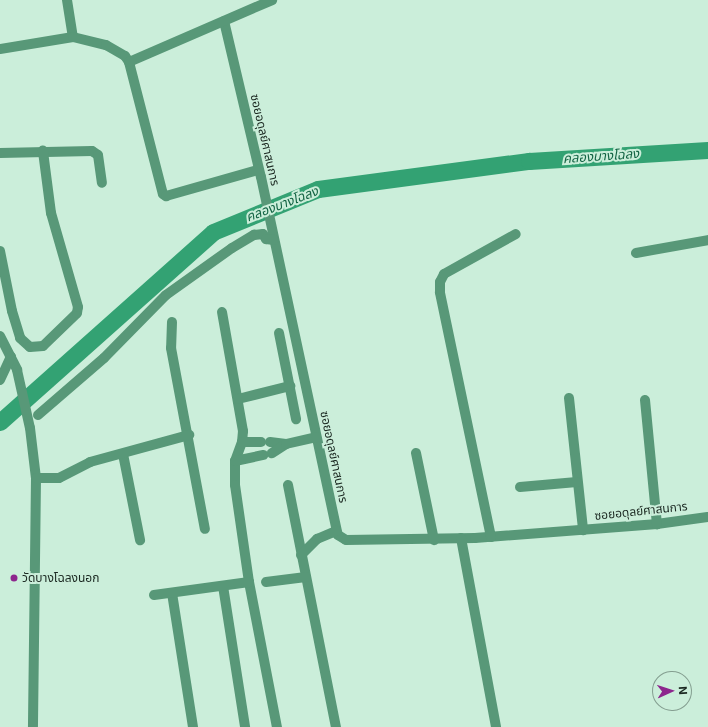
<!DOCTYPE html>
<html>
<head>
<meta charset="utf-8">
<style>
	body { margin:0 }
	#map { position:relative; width:708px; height:727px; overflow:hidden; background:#cbeeda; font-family:Inter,"Noto Sans Thai",sans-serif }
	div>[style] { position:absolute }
	.river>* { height:17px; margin:-8.5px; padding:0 8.5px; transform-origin:8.5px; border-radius:8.5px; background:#33a273 }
	.minor>* { height:10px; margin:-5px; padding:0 5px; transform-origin:5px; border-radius:5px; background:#589878 }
	.dots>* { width:11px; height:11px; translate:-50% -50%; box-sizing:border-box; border:2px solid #cbeeda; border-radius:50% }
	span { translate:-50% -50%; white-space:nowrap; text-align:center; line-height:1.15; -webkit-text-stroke:4px #cbeeda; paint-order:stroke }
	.street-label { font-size:12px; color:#1a2720 }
	.poi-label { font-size:12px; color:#1a2720 }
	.left { translate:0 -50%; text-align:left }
	.water-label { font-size:13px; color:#126343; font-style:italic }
	.north { position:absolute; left:652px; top:671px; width:40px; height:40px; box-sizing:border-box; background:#cbeeda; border:1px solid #849e90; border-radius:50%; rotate:87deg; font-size:11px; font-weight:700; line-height:16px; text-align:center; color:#1a2720 }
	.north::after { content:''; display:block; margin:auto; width:14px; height:18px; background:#8d268d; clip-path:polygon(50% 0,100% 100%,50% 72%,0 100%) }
</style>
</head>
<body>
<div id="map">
	<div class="river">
		<i style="left:0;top:422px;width:285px;rotate:-41.7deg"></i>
		<i style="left:213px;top:232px;width:113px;rotate:-22.3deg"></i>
		<i style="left:318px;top:189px;width:213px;rotate:-7.6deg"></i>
		<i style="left:529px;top:161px;width:179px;rotate:-3.5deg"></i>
	</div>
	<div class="minor">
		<i style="left:67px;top:0;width:37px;rotate:81deg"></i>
		<i style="left:224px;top:21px;width:160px;rotate:76.7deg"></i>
		<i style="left:261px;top:177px;width:366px;rotate:77.9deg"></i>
		<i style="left:338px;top:535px;width:9px;rotate:32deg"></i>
		<i style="left:346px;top:540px;width:129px;rotate:-0.9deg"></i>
		<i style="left:475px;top:538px;width:183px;rotate:-4.4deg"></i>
		<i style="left:657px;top:524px;width:51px;rotate:-7.8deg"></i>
		<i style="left:0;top:49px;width:74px;rotate:-9.3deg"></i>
		<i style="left:73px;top:37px;width:34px;rotate:14deg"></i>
		<i style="left:106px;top:45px;width:22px;rotate:30deg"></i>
		<i style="left:125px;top:56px;width:7px;rotate:56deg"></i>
		<i style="left:129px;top:62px;width:136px;rotate:75.6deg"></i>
		<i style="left:163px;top:194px;width:4px;rotate:34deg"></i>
		<i style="left:166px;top:196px;width:96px;rotate:-15.8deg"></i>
		<i style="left:129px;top:62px;width:156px;rotate:-23.4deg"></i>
		<i style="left:0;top:153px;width:92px;rotate:-1.2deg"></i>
		<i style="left:92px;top:151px;width:7px;rotate:34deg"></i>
		<i style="left:98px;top:155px;width:28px;rotate:82deg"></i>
		<i style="left:0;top:251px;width:61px;rotate:78.7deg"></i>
		<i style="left:12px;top:311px;width:28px;rotate:73deg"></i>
		<i style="left:20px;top:338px;width:13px;rotate:42deg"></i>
		<i style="left:30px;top:347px;width:13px;rotate:-4deg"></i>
		<i style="left:43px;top:346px;width:47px;rotate:-44.1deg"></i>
		<i style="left:77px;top:313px;width:6px;rotate:-81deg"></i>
		<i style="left:78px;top:307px;width:98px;rotate:-106deg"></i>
		<i style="left:51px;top:213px;width:63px;rotate:-97.4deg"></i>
		<i style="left:636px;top:253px;width:73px;rotate:-10.2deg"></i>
		<i style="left:222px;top:312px;width:121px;rotate:80deg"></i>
		<i style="left:243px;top:431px;width:11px;rotate:95deg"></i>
		<i style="left:242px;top:442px;width:20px;rotate:110deg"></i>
		<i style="left:235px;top:461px;width:24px;rotate:90deg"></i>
		<i style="left:235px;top:485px;width:98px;rotate:81.8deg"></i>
		<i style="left:249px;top:582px;width:148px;rotate:79.1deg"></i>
		<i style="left:172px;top:322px;width:26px;rotate:92deg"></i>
		<i style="left:171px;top:348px;width:184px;rotate:79.4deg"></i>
		<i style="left:279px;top:333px;width:88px;rotate:78.8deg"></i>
		<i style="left:0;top:336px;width:38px;rotate:63deg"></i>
		<i style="left:17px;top:370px;width:59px;rotate:77.4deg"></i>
		<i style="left:30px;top:428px;width:50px;rotate:83.2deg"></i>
		<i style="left:36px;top:478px;width:249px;rotate:90.7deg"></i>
		<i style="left:0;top:380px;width:26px;rotate:-65deg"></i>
		<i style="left:569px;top:398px;width:133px;rotate:83.9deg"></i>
		<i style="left:238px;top:399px;width:54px;rotate:-14deg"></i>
		<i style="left:645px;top:400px;width:125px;rotate:84.5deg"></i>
		<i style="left:38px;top:415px;width:87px;rotate:-40.8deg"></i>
		<i style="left:104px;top:358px;width:88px;rotate:-45.5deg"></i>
		<i style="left:166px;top:295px;width:81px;rotate:-35.5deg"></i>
		<i style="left:232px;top:248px;width:26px;rotate:-31deg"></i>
		<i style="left:254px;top:235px;width:9px;rotate:-6deg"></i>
		<i style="left:263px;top:234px;width:6px;rotate:59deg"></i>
		<i style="left:266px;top:239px;width:8px;rotate:7deg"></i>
		<i style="left:242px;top:442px;width:19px"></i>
		<i style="left:270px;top:442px;width:16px;rotate:7deg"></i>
		<i style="left:286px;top:444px;width:17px;rotate:147deg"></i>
		<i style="left:286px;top:444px;width:31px;rotate:-13deg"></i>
		<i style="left:416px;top:453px;width:89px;rotate:78.3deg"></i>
		<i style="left:123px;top:454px;width:88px;rotate:78.8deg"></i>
		<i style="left:235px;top:461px;width:29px;rotate:-12deg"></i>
		<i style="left:36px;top:478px;width:23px"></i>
		<i style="left:59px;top:478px;width:35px;rotate:-27deg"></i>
		<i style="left:90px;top:462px;width:103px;rotate:-15.3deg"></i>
		<i style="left:288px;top:485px;width:247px;rotate:78.8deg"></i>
		<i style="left:520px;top:487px;width:57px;rotate:-5deg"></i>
		<i style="left:491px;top:537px;width:250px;rotate:-101.8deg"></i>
		<i style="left:440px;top:292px;width:10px;rotate:-90deg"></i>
		<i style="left:440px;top:282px;width:9px;rotate:-63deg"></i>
		<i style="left:444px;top:274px;width:82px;rotate:-29.1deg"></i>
		<i style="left:461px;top:538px;width:192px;rotate:79.5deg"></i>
		<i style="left:301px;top:555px;width:23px;rotate:-45deg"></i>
		<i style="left:317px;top:539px;width:21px;rotate:-23deg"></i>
		<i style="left:266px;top:582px;width:40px;rotate:-7.1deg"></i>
		<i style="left:223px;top:586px;width:143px;rotate:81.1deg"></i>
		<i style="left:172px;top:593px;width:136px;rotate:81.1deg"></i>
		<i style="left:154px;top:595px;width:96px;rotate:-7.8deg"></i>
	</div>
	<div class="dots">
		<i style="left:14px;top:578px;background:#8d268d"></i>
	</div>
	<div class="street-label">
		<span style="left:265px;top:140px;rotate:77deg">ซอยอดุลย์ศาสนการ</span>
		<span style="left:334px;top:457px;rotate:78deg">ซอยอดุลย์ศาสนการ</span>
		<span style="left:641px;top:511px;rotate:-6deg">ซอยอดุลย์ศาสนการ</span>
	</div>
	<div class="poi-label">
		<span class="left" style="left:22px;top:578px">วัดบางโฉลงนอก</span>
	</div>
	<div class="water-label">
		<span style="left:601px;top:156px;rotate:-4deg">คลองบางโฉลง</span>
		<span style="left:282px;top:204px;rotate:-21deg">คลองบางโฉลง</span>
	</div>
	<div class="north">N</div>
</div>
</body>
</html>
